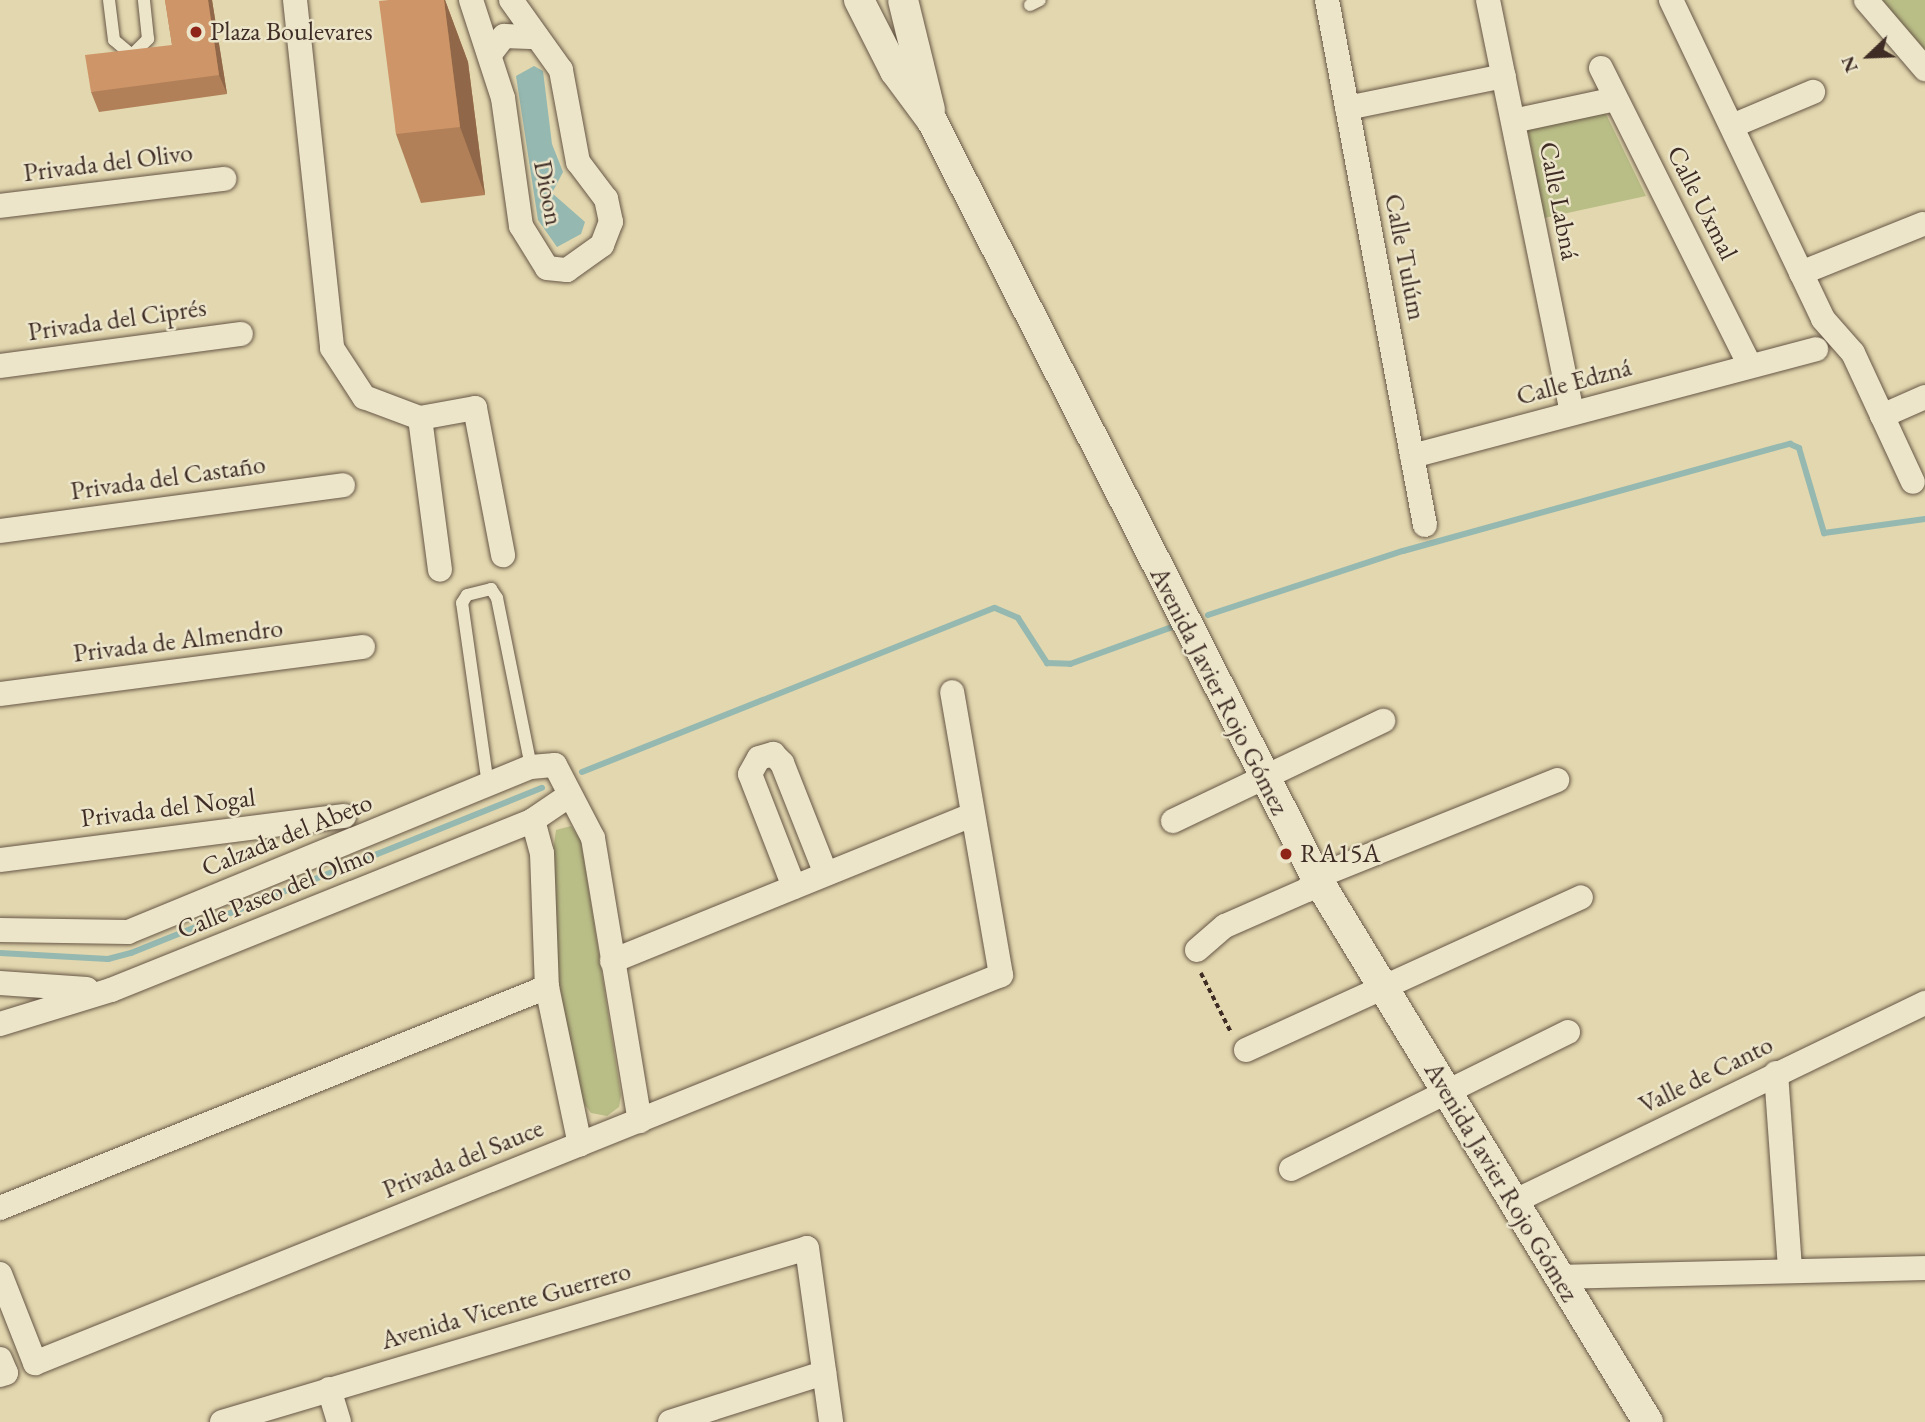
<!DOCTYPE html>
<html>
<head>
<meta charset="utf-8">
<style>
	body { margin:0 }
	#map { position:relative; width:1925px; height:1422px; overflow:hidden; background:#e2d7ae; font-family:"EB Garamond",serif }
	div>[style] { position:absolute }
	.green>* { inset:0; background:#b9bd86 }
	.water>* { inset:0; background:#95b8b0 }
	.stream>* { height:6px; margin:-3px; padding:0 3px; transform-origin:3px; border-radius:3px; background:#95b8b0 }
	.path>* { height:3.5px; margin-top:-1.75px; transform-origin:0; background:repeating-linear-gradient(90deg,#3e2c25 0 5px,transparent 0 8.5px) }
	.roads { filter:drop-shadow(0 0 2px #675747) drop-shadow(0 0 2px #675747) }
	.service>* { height:12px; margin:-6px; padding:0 6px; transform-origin:6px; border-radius:6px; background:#ece5ca }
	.minor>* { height:24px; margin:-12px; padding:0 12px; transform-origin:12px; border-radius:12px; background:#ece5ca }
	.tertiary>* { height:30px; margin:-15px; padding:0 15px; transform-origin:15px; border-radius:15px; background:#ece5ca }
	.wall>* { inset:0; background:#b18059 }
	.shaded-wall>* { inset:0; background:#906849 }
	.building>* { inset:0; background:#ce9568 }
	.dots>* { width:19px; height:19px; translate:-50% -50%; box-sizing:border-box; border:4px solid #ece5ca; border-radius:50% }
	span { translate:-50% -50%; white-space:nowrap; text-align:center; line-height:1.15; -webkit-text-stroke:5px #ece5ca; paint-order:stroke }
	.poi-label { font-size:26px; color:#3e2c25 }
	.left { translate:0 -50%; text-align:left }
	.street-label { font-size:26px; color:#3e2c25 }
	.north { position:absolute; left:1834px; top:21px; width:70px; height:70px; -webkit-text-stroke:5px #ece5ca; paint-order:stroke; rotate:247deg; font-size:19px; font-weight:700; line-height:28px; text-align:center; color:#3e2c25 }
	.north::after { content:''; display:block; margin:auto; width:24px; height:32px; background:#3e2c25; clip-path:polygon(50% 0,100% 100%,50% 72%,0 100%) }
</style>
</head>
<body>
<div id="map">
	<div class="green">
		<i style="clip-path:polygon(1882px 0,1925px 0,1925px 50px)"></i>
		<i style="clip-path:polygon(1605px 112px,1646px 196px,1544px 218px,1527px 127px)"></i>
		<i style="clip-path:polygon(571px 826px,581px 841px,621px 1095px,619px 1107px,607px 1116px,591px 1113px,581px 1100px,556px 967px,553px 851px,556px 830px)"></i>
	</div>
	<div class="water">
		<i style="clip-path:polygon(534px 66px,543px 71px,552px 144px,563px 172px,552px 193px,585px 222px,581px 234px,557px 247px,538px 220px,516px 76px)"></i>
	</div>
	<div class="stream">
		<i style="left:1208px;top:615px;width:205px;rotate:-18.2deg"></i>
		<i style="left:1403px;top:551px;width:402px;rotate:-15.5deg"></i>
		<i style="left:1790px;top:444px;width:10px;rotate:24deg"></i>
		<i style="left:1799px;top:448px;width:89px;rotate:73.6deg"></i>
		<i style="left:1824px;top:533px;width:102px;rotate:-7.9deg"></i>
		<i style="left:582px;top:772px;width:444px;rotate:-21.7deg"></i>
		<i style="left:995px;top:608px;width:25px;rotate:23deg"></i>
		<i style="left:1018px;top:618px;width:54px;rotate:57.2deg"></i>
		<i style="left:1047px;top:663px;width:23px;rotate:2deg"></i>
		<i style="left:1070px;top:664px;width:109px;rotate:-19.9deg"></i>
		<i style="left:0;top:953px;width:108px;rotate:3.2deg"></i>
		<i style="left:108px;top:959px;width:24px;rotate:-15deg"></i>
		<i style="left:131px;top:953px;width:443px;rotate:-21.9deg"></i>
	</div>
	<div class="path">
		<i style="left:1201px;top:973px;width:68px;rotate:63.1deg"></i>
	</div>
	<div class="roads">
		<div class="service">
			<i style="left:109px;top:0;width:40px;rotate:82.9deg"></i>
			<i style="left:114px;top:40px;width:23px;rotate:40deg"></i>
			<i style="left:132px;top:55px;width:23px;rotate:-45deg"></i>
			<i style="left:148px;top:39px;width:39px;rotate:-96deg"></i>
			<i style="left:1030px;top:5px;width:11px;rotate:-27deg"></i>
			<i style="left:488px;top:785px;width:184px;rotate:-98.1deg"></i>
			<i style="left:462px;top:603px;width:9px;rotate:-58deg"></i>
			<i style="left:467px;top:595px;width:25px;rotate:-14deg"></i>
			<i style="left:491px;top:589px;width:11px;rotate:56deg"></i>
			<i style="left:497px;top:598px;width:172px;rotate:78.6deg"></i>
		</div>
		<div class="minor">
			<i style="left:295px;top:0;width:350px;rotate:83.9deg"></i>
			<i style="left:332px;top:348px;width:59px;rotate:56.9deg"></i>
			<i style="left:364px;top:397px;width:60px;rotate:20.6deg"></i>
			<i style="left:420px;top:418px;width:56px;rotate:-10.3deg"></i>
			<i style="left:475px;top:408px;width:150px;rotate:79.2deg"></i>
			<i style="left:471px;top:0;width:103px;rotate:71.9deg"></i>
			<i style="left:503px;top:98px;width:129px;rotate:82deg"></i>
			<i style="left:521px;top:226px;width:49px;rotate:58.2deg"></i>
			<i style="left:547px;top:268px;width:20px;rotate:6deg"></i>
			<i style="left:567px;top:270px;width:43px;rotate:-35.5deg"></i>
			<i style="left:602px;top:245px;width:25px;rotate:-69deg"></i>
			<i style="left:611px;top:222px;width:24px;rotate:-102deg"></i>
			<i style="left:606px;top:199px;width:46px;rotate:-127.1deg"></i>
			<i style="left:578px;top:162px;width:94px;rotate:-100.5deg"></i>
			<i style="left:561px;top:70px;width:86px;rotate:-125.5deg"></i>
			<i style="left:1327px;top:0;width:534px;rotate:79.43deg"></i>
			<i style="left:1488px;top:0;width:421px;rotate:78.5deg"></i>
			<i style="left:1671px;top:0;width:353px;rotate:64.5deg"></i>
			<i style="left:1823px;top:319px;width:45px;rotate:48.6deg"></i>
			<i style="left:1853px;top:353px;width:142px;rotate:65.1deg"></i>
			<i style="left:1866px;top:0;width:91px;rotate:49.5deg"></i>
			<i style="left:490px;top:54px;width:23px;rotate:-52deg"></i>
			<i style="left:504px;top:36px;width:33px;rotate:2deg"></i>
			<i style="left:1601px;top:68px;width:333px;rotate:63.4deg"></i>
			<i style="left:1347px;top:108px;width:160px;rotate:-11.5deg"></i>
			<i style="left:1513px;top:121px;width:105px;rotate:-12.1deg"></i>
			<i style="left:1732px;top:126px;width:88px;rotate:-22.8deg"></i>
			<i style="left:0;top:206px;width:226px;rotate:-6.9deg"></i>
			<i style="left:1801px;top:273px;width:131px;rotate:-21.9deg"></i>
			<i style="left:0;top:366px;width:243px;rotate:-7.6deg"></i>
			<i style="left:1882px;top:416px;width:47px;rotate:-23.8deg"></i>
			<i style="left:420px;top:418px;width:153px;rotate:82.5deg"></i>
			<i style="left:1412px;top:456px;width:418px;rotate:-14.8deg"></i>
			<i style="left:0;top:531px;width:346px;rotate:-7.6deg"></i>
			<i style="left:0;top:694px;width:366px;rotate:-7.4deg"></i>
			<i style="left:533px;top:820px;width:34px;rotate:75deg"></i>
			<i style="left:542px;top:853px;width:134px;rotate:87.9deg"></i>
			<i style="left:547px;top:987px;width:161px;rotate:78.2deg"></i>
			<i style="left:1173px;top:821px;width:233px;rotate:-25.5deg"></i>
			<i style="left:0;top:860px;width:347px;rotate:-7.3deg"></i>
			<i style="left:794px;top:887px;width:121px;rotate:-111.3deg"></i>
			<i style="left:750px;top:774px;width:18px;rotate:-61deg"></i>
			<i style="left:759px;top:758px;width:15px;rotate:-16deg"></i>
			<i style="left:773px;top:754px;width:13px;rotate:45deg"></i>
			<i style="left:782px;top:763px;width:119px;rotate:68.4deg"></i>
			<i style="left:0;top:930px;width:128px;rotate:0.9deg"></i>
			<i style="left:128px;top:932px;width:435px;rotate:-22.3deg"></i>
			<i style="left:531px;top:767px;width:24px;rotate:-5deg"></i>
			<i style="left:555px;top:765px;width:82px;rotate:62.5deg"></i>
			<i style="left:593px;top:838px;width:287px;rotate:80.6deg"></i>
			<i style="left:1197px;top:950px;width:37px;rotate:-41deg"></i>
			<i style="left:1225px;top:926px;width:90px;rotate:-23.7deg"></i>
			<i style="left:1307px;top:890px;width:16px;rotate:-55deg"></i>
			<i style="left:1316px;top:877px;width:260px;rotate:-21.9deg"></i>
			<i style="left:612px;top:961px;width:388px;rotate:-22.1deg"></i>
			<i style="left:0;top:983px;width:87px;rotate:3.9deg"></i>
			<i style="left:0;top:1024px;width:116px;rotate:-17deg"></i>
			<i style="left:111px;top:990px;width:455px;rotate:-21.9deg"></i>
			<i style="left:533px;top:820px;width:41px;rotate:-34.1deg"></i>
			<i style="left:1246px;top:1050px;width:368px;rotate:-24.5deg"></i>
			<i style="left:1776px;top:1073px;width:196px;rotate:85.9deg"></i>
			<i style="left:1291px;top:1169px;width:309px;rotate:-26.3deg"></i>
			<i style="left:1513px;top:1202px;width:458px;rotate:-25.8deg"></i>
			<i style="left:0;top:1208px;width:590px;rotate:-22deg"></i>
			<i style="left:0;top:1274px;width:96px;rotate:68.5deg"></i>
			<i style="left:35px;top:1363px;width:1041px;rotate:-21.88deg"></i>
			<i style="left:1001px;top:975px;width:287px;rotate:-99.8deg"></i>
			<i style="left:1558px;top:1277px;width:367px;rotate:-1.4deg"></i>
			<i style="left:0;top:1359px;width:15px;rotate:67deg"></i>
			<i style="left:6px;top:1373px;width:6px;rotate:162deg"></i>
			<i style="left:329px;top:1389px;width:34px;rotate:73deg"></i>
			<i style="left:222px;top:1422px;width:610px;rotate:-16.56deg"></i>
			<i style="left:807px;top:1248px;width:176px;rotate:82.1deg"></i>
			<i style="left:670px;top:1422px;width:162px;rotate:-17.7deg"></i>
		</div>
		<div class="tertiary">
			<i style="left:859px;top:0;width:80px;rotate:63.1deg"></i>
			<i style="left:895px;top:71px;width:62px;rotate:53.5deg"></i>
			<i style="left:932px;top:121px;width:848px;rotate:63.07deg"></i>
			<i style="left:1316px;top:877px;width:638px;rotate:58.65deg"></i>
			<i style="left:903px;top:0;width:113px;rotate:76.2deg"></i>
		</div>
	</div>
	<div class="wall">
		<i style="clip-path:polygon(165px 0,212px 0,227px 94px,99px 112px,91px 92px,172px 45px)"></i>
		<i style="clip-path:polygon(389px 0,445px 0,468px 62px,485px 195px,421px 203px,396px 134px)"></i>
	</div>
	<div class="shaded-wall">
		<i style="clip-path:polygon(208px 0,212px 0,227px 94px,219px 75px)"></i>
		<i style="clip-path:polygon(444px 0,445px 0,468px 62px,485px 195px,460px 127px)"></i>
	</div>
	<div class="building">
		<i style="clip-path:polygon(165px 0,208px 0,219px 75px,91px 92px,85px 55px,172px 45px)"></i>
		<i style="clip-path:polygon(389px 0,444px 0,460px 127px,396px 134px,379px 1px)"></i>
	</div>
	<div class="dots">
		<i style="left:196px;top:32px;background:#8f2418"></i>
		<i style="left:1286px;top:854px;background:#8f2418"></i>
	</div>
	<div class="poi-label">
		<span class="left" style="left:210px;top:32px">Plaza Boulevares</span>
		<span class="left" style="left:1300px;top:854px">RA15A</span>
	</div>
	<div class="street-label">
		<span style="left:108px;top:163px;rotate:-7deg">Privada del Olivo</span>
		<span style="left:548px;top:193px;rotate:79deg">Dioon</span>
		<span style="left:1559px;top:201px;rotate:79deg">Calle Labná</span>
		<span style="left:1702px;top:203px;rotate:63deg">Calle Uxmal</span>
		<span style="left:1405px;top:257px;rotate:79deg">Calle Tulúm</span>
		<span style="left:117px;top:320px;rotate:-8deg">Privada del Ciprés</span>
		<span style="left:1574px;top:382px;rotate:-15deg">Calle Edzná</span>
		<span style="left:168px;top:478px;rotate:-8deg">Privada del Castaño</span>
		<span style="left:178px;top:641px;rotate:-7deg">Privada de Almendro</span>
		<span style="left:1219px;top:691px;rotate:63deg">Avenida Javier Rojo Gómez</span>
		<span style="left:168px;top:808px;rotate:-7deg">Privada del Nogal</span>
		<span style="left:287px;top:835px;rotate:-22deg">Calzada del Abeto</span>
		<span style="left:276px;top:892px;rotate:-22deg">Calle Paseo del Olmo</span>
		<span style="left:1706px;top:1075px;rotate:-26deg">Valle de Canto</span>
		<span style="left:463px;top:1159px;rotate:-22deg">Privada del Sauce</span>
		<span style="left:1501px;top:1182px;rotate:59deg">Avenida Javier Rojo Gómez</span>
		<span style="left:506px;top:1306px;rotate:-16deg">Avenida Vicente Guerrero</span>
	</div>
	<div class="north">N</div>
</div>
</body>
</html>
